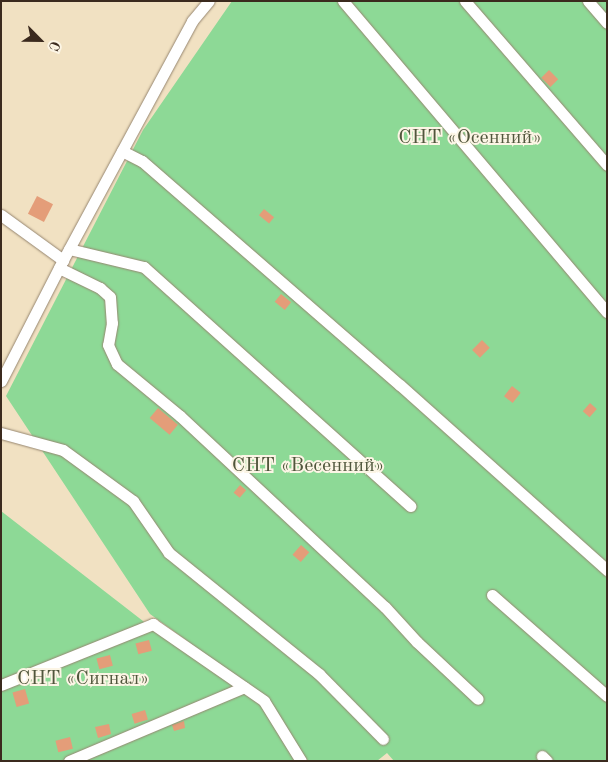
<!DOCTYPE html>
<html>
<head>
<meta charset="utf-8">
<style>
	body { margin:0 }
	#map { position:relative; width:608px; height:762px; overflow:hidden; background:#f1e1c2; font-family:"Old Standard TT",serif }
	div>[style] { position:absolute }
	.green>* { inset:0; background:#8dd996 }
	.building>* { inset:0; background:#e49d79; transform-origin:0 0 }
	.roads { filter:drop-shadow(0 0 1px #968670) drop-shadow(0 0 1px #968670) }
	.minor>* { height:11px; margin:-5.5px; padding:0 5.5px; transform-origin:5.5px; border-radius:5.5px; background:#fff }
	span { translate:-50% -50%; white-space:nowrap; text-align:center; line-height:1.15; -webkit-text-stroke:4px #fcf5e5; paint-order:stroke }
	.park-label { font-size:20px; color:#50563c }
	.frame { position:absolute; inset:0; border:2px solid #3b2a1e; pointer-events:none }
	.north { position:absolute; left:15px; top:15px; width:50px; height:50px; -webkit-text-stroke:4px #fcf5e5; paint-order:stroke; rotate:113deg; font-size:14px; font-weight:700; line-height:20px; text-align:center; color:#3b2a1e }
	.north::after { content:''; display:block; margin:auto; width:18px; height:22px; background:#3b2a1e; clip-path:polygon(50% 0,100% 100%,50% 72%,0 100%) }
</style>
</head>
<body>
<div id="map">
	<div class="green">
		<i style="clip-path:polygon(232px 1px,607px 1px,607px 761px,394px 761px,387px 753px,377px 761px,308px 761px,266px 698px,150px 614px,6px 396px,143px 130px)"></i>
		<i style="clip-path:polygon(1px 511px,152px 628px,259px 703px,295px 761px,1px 761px)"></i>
	</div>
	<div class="building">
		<i style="left:549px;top:70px;width:13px;height:11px;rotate:45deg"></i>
		<i style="left:37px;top:196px;width:18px;height:20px;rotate:27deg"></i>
		<i style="left:264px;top:209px;width:13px;height:8px;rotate:39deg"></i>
		<i style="left:281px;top:294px;width:13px;height:10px;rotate:39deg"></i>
		<i style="left:482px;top:340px;width:11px;height:14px;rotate:45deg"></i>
		<i style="left:512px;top:386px;width:11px;height:13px;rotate:38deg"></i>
		<i style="left:590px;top:403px;width:9px;height:11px;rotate:41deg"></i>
		<i style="left:158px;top:408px;width:26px;height:13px;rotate:40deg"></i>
		<i style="left:240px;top:485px;width:8px;height:10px;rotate:40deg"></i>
		<i style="left:301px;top:545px;width:11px;height:13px;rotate:41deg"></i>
		<i style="left:149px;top:640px;width:11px;height:14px;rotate:75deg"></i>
		<i style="left:110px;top:655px;width:11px;height:14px;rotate:75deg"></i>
		<i style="left:25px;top:689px;width:15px;height:13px;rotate:74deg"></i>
		<i style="left:145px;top:710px;width:10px;height:14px;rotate:73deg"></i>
		<i style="clip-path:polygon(184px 721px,185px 728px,174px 731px,172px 725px)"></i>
		<i style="clip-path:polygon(109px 724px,111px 734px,98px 738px,95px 727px)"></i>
		<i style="left:70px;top:737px;width:12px;height:15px;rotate:76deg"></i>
	</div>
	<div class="roads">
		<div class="minor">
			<i style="left:343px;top:1px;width:408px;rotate:49.7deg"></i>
			<i style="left:465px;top:1px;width:217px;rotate:49.1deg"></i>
			<i style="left:588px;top:1px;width:29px;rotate:49deg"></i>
			<i style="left:122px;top:151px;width:22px;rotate:27deg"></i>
			<i style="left:142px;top:161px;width:342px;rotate:41deg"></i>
			<i style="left:400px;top:385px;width:278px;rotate:41.8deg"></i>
			<i style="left:1px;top:215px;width:77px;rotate:36deg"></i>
			<i style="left:69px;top:249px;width:77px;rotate:13.5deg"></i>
			<i style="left:144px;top:267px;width:358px;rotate:41.9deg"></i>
			<i style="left:59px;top:268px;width:46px;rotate:26deg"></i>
			<i style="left:100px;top:288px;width:13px;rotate:42deg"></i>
			<i style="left:110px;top:297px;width:26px;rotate:86deg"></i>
			<i style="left:112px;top:323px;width:22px;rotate:100deg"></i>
			<i style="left:108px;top:345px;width:21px;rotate:65deg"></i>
			<i style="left:117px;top:364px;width:82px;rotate:39.5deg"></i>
			<i style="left:180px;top:416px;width:280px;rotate:43deg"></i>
			<i style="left:385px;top:607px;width:47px;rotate:47.6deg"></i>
			<i style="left:417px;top:642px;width:83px;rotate:43.1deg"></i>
			<i style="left:1px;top:381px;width:136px;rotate:-62.9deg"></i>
			<i style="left:63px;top:260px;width:272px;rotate:-61.6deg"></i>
			<i style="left:192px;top:21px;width:26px;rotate:-50deg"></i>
			<i style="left:1px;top:433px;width:64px;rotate:15.3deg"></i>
			<i style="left:63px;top:450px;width:87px;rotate:36.1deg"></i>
			<i style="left:133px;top:501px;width:63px;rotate:55.3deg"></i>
			<i style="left:169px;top:553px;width:193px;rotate:38.9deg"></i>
			<i style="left:319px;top:674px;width:91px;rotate:45.4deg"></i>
			<i style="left:492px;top:595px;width:153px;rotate:41.3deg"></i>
			<i style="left:1px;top:685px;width:164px;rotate:-21.9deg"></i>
			<i style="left:153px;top:624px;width:135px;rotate:34.7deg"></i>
			<i style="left:264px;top:701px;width:70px;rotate:58.3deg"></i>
			<i style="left:542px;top:756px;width:7px;rotate:45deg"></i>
			<i style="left:69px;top:761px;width:190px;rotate:-22.9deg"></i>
		</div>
	</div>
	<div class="park-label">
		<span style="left:470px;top:138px">СНТ «Осенний»</span>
		<span style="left:308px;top:466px">СНТ «Весенний»</span>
		<span style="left:83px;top:679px">СНТ «Сигнал»</span>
	</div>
	<div class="frame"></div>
	<div class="north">С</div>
</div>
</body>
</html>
